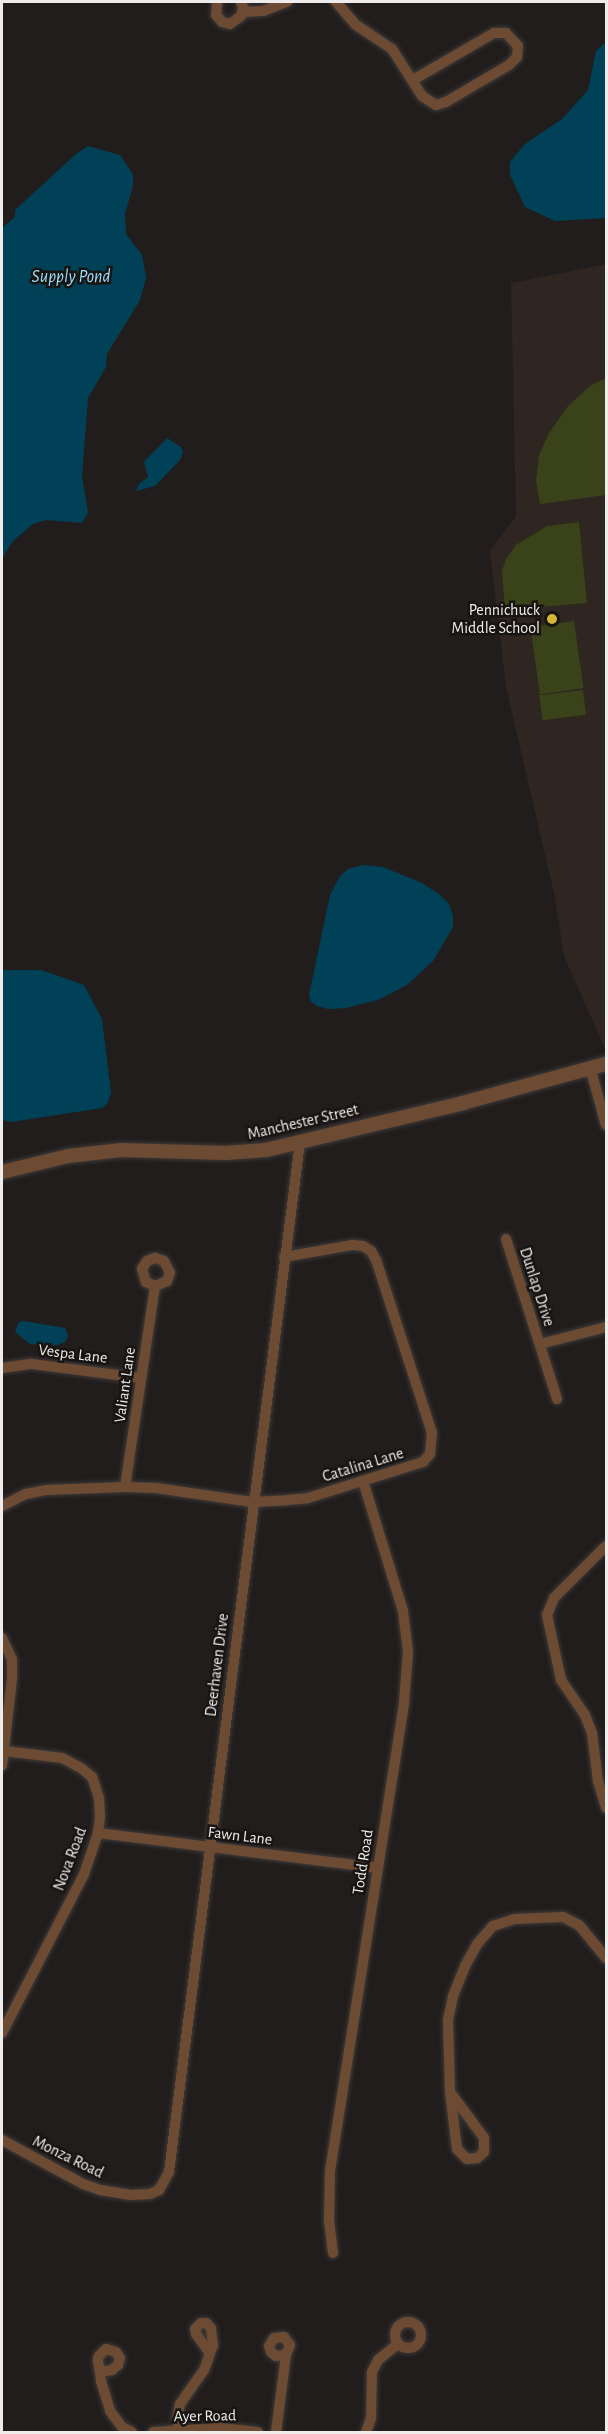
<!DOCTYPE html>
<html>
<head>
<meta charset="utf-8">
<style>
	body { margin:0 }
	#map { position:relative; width:608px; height:2434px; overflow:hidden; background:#211d1c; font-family:"Alegreya Sans",sans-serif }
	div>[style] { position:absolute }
	.built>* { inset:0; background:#2f2621 }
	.green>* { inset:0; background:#394219; transform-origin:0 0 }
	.water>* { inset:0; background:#004157 }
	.roads { filter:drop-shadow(0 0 2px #3e3a39) drop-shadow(0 0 2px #3e3a39) }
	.minor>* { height:10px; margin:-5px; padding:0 5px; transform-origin:5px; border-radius:5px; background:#6d4b33 }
	.minor>.ring { margin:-5px; padding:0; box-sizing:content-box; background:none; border:10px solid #6d4b33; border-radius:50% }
	.tertiary>* { height:14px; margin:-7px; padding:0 7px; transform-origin:7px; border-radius:7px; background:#6d4b33 }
	.dots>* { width:16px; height:16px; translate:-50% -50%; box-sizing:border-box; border:3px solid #181412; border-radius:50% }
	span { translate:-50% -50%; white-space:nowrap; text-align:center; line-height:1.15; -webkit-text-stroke:5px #181412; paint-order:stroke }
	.poi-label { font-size:16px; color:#efedeb }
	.right { translate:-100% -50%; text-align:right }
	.street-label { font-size:16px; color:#efedeb }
	.water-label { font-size:18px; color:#9cdffe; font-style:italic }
	.frame { position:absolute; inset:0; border:3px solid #efedeb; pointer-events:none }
</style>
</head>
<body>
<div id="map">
	<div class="built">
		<i style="clip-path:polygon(606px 264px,606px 1049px,605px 1049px,564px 956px,554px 893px,506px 687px,490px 551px,516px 516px,511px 283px)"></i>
	</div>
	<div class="green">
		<i style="clip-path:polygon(606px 378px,606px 495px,540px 504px,536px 481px,539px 455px,549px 433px,568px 406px,590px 386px)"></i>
		<i style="clip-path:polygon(579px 522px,587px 603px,505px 610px,502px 571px,506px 559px,516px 545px,547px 526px)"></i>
		<i style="left:574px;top:621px;width:68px;height:44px;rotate:82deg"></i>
		<i style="left:583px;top:690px;width:25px;height:44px;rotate:83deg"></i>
	</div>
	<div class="water">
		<i style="clip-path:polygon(606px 42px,606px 218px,555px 221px,525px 207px,510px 175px,510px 162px,525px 144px,562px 119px,588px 90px,596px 51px)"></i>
		<i style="clip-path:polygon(88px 146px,120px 155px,133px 174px,133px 186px,125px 214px,126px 234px,142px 255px,146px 278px,140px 300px,107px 354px,106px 367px,88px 398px,82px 476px,88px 513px,82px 523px,46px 520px,33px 524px,12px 542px,2px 559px,2px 228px,15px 217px,15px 210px,76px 154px)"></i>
		<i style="clip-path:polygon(167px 438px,181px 447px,183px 453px,180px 460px,155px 486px,136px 491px,139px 484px,148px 477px,144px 462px)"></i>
		<i style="clip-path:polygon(363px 865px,383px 867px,422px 883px,439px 894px,449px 904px,453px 916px,453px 927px,433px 961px,407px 985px,378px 1000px,346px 1008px,328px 1009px,317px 1006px,311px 1002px,309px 995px,330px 895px,340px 876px,348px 869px)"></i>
		<i style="clip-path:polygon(2px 970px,41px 970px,84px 985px,102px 1019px,111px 1093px,107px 1104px,102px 1108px,11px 1122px,2px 1120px)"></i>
		<i style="clip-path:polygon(24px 1321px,65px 1328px,68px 1336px,65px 1342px,57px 1345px,30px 1344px,15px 1332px,19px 1322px)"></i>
	</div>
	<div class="roads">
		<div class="minor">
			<i style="left:217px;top:2px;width:13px;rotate:94deg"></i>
			<i style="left:216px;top:15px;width:9px;rotate:49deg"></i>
			<i style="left:222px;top:22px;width:8px;rotate:14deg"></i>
			<i style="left:230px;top:24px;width:14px;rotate:-36deg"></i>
			<i style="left:241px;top:16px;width:9px;rotate:-77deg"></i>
			<i style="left:243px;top:7px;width:5px;rotate:-112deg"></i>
			<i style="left:336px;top:2px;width:30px;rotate:49deg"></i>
			<i style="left:356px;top:25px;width:43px;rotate:33.7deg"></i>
			<i style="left:392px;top:49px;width:56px;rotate:57.4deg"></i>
			<i style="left:422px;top:96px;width:17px;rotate:33deg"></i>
			<i style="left:436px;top:105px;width:10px;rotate:-17deg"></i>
			<i style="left:446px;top:102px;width:73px;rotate:-30.4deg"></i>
			<i style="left:509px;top:65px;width:11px;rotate:-45deg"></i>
			<i style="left:517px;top:57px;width:11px;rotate:-85deg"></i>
			<i style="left:518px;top:46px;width:18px;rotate:-133deg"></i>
			<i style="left:506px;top:33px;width:12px;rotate:180deg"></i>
			<i style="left:494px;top:33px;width:94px;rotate:149.9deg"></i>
			<i style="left:243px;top:12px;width:20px;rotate:-3deg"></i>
			<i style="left:263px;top:11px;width:26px;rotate:-21deg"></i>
			<i style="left:590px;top:1067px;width:60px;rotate:74.6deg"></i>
			<i style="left:506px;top:1239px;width:168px;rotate:72.3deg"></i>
			<i style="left:540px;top:1344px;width:68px;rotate:-14.4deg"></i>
			<i style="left:2px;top:1368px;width:30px;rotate:-8deg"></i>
			<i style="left:32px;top:1364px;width:110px;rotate:7.3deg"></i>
			<i style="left:125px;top:1487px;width:203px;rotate:-81.5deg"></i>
			<i style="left:155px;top:1286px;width:10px;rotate:-156deg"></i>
			<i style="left:146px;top:1282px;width:14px;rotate:-107deg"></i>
			<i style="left:142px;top:1269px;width:9px;rotate:-58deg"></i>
			<i style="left:147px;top:1261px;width:9px;rotate:-21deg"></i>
			<i style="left:155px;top:1258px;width:9px;rotate:18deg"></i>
			<i style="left:164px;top:1261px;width:13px;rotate:63deg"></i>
			<i style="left:170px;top:1273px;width:9px;rotate:111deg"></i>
			<i style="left:167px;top:1281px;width:13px;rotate:157deg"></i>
			<i style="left:2px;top:1506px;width:27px;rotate:-27deg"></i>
			<i style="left:26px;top:1494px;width:20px;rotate:-11deg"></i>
			<i style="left:46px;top:1490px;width:79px;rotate:-2.2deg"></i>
			<i style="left:125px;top:1487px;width:31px;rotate:2deg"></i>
			<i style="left:156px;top:1488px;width:97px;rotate:8.3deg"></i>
			<i style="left:252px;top:1502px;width:35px;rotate:-3deg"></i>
			<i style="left:287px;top:1500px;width:21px;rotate:-5deg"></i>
			<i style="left:308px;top:1498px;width:121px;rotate:-17.4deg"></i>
			<i style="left:423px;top:1462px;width:11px;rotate:-49deg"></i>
			<i style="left:430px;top:1454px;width:21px;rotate:-85deg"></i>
			<i style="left:432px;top:1433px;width:182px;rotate:-107.9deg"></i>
			<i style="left:376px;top:1260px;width:10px;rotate:-119deg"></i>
			<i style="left:371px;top:1251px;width:9px;rotate:-148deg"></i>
			<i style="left:363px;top:1246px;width:11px;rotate:-175deg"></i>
			<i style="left:352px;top:1245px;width:69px;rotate:170deg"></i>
			<i style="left:606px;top:1546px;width:74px;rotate:135deg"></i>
			<i style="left:554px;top:1598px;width:18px;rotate:112deg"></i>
			<i style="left:547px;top:1615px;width:66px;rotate:77.8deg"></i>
			<i style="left:561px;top:1680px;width:42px;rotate:55.6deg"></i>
			<i style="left:585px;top:1715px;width:19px;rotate:69deg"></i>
			<i style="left:592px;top:1733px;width:48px;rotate:82.9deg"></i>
			<i style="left:598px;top:1781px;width:28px;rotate:73deg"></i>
			<i style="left:2px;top:1638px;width:23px;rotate:65deg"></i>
			<i style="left:12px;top:1659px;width:20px;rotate:90deg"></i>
			<i style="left:12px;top:1679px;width:87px;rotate:96.6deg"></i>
			<i style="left:98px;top:1833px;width:282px;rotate:7.1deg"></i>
			<i style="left:2px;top:2033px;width:179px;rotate:-62.7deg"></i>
			<i style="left:84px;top:1874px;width:43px;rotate:-71.1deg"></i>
			<i style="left:98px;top:1833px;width:16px;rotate:-83deg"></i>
			<i style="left:100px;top:1817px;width:19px;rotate:-93deg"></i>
			<i style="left:99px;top:1798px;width:22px;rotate:-108deg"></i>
			<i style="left:92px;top:1777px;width:14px;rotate:-141deg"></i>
			<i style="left:81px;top:1768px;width:21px;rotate:-152deg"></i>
			<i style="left:62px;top:1758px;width:58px;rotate:-173.1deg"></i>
			<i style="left:450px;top:2092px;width:57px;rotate:53.5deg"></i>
			<i style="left:484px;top:2138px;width:14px;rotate:90deg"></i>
			<i style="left:484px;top:2152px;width:9px;rotate:139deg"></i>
			<i style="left:477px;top:2158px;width:10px;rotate:174deg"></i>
			<i style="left:467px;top:2159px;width:14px;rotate:-135deg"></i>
			<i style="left:457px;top:2149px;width:57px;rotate:-97deg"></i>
			<i style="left:450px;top:2092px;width:72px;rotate:-91.6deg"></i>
			<i style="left:448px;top:2020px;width:25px;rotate:-78deg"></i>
			<i style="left:453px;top:1996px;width:32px;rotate:-68deg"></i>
			<i style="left:465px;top:1966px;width:26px;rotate:-61deg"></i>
			<i style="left:478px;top:1943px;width:23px;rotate:-49deg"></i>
			<i style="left:493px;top:1926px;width:22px;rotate:-18deg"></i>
			<i style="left:514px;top:1919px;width:49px;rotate:-2.3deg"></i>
			<i style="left:563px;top:1917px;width:18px;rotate:27deg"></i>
			<i style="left:579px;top:1925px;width:43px;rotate:50.7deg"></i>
			<i style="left:2px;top:2140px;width:92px;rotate:28.5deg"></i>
			<i style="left:83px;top:2184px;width:18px;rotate:19deg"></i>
			<i style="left:100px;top:2190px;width:30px;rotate:9deg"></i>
			<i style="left:130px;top:2195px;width:20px;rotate:-3deg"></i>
			<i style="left:150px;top:2194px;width:10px;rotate:-24deg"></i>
			<i style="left:159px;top:2190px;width:21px;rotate:-61deg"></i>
			<i style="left:169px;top:2172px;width:1038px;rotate:-82.75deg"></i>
			<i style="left:333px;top:2253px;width:31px;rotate:-97deg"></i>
			<i style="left:329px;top:2222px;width:51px;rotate:-88.9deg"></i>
			<i style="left:330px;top:2171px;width:475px;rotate:-81deg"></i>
			<i style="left:404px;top:1702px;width:50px;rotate:-85.4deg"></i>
			<i style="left:408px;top:1652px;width:41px;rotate:-97deg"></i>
			<i style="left:403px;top:1611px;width:136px;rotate:-107.1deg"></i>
			<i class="ring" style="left:395px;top:2322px;width:16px;height:16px"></i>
			<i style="left:100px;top:2372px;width:12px;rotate:-9deg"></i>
			<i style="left:112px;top:2370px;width:8px;rotate:-40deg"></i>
			<i style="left:118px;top:2365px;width:7px;rotate:-74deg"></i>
			<i style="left:120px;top:2358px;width:7px;rotate:-124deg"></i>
			<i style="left:116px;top:2352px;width:10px;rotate:-163deg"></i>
			<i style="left:106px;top:2349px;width:10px;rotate:135deg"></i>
			<i style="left:99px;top:2356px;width:3px;rotate:108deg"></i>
			<i style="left:98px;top:2359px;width:3px;rotate:90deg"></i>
			<i style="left:98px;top:2362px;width:10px;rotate:79deg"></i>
			<i style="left:100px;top:2372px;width:9px;rotate:84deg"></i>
			<i style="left:101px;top:2381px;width:31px;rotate:73deg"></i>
			<i style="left:110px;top:2411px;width:20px;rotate:53deg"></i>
			<i style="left:122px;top:2427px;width:11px;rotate:27deg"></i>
			<i style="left:179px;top:2430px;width:11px;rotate:-100deg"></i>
			<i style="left:177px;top:2419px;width:15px;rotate:-79deg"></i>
			<i style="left:180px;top:2404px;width:42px;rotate:-54.8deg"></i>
			<i style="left:204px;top:2370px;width:9px;rotate:-69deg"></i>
			<i style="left:207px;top:2362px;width:9px;rotate:-72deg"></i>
			<i style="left:210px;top:2353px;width:9px;rotate:-69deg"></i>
			<i style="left:213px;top:2345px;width:17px;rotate:-97deg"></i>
			<i style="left:211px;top:2328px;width:7px;rotate:-135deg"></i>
			<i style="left:206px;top:2323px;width:5px;rotate:180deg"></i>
			<i style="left:201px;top:2323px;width:8px;rotate:135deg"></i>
			<i style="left:195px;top:2329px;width:5px;rotate:79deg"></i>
			<i style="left:196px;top:2334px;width:24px;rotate:54deg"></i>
			<i style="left:153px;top:2432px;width:68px;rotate:-3.4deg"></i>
			<i style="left:221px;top:2428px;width:37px;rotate:6deg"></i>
			<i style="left:276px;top:2432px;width:78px;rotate:-82.6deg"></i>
			<i style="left:286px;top:2355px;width:11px;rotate:-68deg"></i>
			<i style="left:290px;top:2345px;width:10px;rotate:-127deg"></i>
			<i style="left:284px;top:2337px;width:10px;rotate:174deg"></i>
			<i style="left:274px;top:2338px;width:9px;rotate:122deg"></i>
			<i style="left:269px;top:2346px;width:6px;rotate:72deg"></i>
			<i style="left:271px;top:2352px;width:6px;rotate:39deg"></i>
			<i style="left:276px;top:2356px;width:10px;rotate:-6deg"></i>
			<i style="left:366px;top:2432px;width:15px;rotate:-70deg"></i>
			<i style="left:371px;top:2418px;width:46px;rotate:-88.8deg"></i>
			<i style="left:372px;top:2372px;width:13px;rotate:-63deg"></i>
			<i style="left:378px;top:2360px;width:26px;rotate:-39deg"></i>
		</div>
		<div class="tertiary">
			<i style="left:2px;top:1172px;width:68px;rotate:-13.6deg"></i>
			<i style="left:68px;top:1156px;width:54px;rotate:-6.3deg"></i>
			<i style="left:122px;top:1150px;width:104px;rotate:1.7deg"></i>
			<i style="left:226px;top:1153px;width:40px;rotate:-4.3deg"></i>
			<i style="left:266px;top:1150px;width:203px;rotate:-13.4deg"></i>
			<i style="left:463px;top:1103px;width:148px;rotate:-15.3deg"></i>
		</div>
	</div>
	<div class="dots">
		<i style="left:552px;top:619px;background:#d4b635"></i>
	</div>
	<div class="poi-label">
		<span class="right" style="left:540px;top:619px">Pennichuck<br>Middle School</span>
	</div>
	<div class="street-label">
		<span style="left:303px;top:1122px;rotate:-13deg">Manchester Street</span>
		<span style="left:537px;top:1287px;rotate:72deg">Dunlap Drive</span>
		<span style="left:73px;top:1354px;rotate:7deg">Vespa Lane</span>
		<span style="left:125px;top:1385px;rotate:-82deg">Valiant Lane</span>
		<span style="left:363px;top:1465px;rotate:-17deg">Catalina Lane</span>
		<span style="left:217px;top:1665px;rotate:-83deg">Deerhaven Drive</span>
		<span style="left:240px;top:1836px;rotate:7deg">Fawn Lane</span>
		<span style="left:70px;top:1859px;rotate:-69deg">Nova Road</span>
		<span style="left:363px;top:1862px;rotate:-81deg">Todd Road</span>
		<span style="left:68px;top:2157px;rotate:26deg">Monza Road</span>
		<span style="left:205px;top:2416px;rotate:-1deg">Ayer Road</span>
	</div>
	<div class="water-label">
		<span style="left:71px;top:277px">Supply Pond</span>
	</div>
	<div class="frame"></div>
</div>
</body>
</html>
